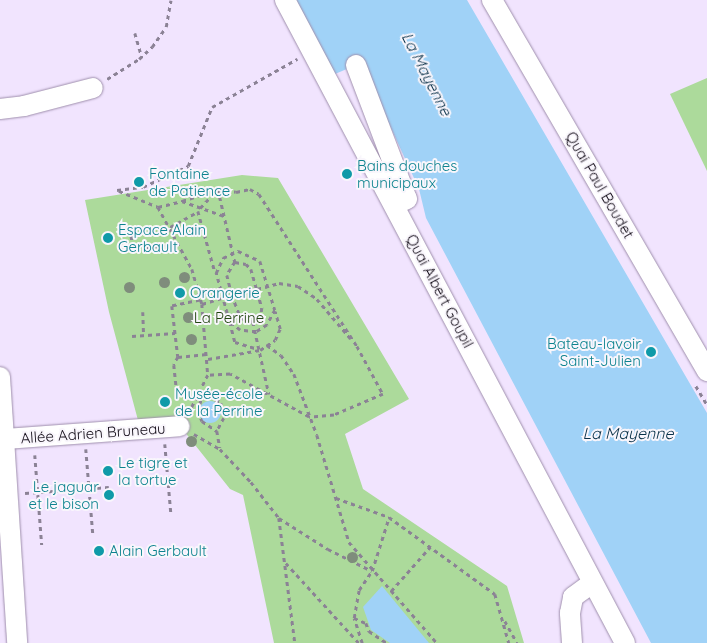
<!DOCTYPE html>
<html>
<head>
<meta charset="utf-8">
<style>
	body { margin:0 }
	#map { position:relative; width:707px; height:643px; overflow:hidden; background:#f1e4fe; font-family:Quicksand,sans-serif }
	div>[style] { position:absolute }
	.green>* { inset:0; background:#acda9b }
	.water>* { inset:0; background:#a0d2f7 }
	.round { border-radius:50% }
	.path>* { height:2.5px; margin-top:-1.25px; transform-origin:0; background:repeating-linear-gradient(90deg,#8b8295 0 4px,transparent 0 8px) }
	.roads { filter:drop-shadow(0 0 1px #9f8fad) drop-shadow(0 0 1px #9f8fad) }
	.minor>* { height:20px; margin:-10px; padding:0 10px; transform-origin:10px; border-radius:10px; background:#fff }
	.trees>* { width:11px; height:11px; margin:-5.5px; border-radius:50%; background:#7f8d7c }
	.dots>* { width:14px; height:14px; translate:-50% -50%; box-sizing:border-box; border:2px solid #f9f6fc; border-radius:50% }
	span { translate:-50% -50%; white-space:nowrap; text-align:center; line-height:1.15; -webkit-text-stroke:4px #f9f6fc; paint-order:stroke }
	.culture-label { font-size:15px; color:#0d838f }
	.left { translate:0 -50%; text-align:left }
	.right { translate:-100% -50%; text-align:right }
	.street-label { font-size:15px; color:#130d18 }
	.park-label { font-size:15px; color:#224611 }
	.water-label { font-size:16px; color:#093149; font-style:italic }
</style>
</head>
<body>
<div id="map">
	<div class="green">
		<i style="clip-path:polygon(707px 78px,707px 171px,670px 94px)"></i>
		<i style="clip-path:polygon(242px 175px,278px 178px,409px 399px,345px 434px,363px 489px,507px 586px,524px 643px,274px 643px,243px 495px,230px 489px,180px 426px,139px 424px,109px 312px,85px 200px)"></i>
	</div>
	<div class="water">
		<i style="clip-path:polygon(296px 0,467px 0,707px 413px,707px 643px,651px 643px,426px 218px,419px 189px,361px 63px,335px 74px)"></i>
		<i class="round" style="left:199px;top:401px;width:22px;height:22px"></i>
		<i style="clip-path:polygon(382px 586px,429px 643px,390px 643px,371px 630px,363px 607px)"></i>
	</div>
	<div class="path">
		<i style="left:135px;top:33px;width:25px;rotate:74deg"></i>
		<i style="left:107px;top:79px;width:38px;rotate:-32deg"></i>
		<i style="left:139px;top:59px;width:18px;rotate:-43deg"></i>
		<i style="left:152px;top:47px;width:24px;rotate:-55deg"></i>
		<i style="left:166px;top:27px;width:27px;rotate:-80deg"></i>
		<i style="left:218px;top:189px;width:75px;rotate:76.9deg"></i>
		<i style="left:235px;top:262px;width:11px;rotate:10deg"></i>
		<i style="left:246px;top:264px;width:7px;rotate:45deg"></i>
		<i style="left:251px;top:269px;width:41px;rotate:74.2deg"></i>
		<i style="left:262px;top:308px;width:7px;rotate:98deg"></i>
		<i style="left:261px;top:315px;width:11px;rotate:139deg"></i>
		<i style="left:253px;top:322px;width:74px;rotate:77.5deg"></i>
		<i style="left:117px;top:190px;width:26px;rotate:-7deg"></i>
		<i style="left:143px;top:187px;width:50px;rotate:-25deg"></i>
		<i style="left:188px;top:166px;width:64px;rotate:-67.9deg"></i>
		<i style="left:212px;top:107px;width:98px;rotate:-29.5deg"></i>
		<i style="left:119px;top:191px;width:42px;rotate:22.3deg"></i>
		<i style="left:158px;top:207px;width:25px;rotate:-14deg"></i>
		<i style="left:182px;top:201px;width:45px;rotate:19.7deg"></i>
		<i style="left:182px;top:201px;width:38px;rotate:-18deg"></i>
		<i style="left:218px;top:189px;width:18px;rotate:9deg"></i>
		<i style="left:236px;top:192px;width:14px;rotate:-12deg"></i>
		<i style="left:250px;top:189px;width:10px;rotate:29deg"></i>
		<i style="left:259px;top:194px;width:181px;rotate:57.2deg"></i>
		<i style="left:357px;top:346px;width:55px;rotate:61.6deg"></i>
		<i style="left:383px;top:394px;width:53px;rotate:156.8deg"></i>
		<i style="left:334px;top:415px;width:25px;rotate:175deg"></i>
		<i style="left:309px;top:417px;width:90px;rotate:-151.4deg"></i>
		<i style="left:230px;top:374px;width:22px;rotate:177deg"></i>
		<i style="left:208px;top:375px;width:40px;rotate:116.6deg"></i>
		<i style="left:158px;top:207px;width:71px;rotate:61.3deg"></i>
		<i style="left:192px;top:269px;width:36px;rotate:74deg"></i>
		<i style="left:202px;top:304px;width:71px;rotate:85.2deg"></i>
		<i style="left:200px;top:208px;width:25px;rotate:-47deg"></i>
		<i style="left:198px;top:211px;width:63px;rotate:74.4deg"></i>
		<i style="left:170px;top:227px;width:31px;rotate:-29deg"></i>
		<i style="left:130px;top:228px;width:19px;rotate:81deg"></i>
		<i style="left:133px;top:247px;width:5px;rotate:37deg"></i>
		<i style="left:137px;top:250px;width:41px;rotate:-11.3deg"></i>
		<i style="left:238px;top:251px;width:24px;rotate:24deg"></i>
		<i style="left:260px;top:261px;width:51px;rotate:73deg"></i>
		<i style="left:275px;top:310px;width:17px;rotate:118deg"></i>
		<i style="left:267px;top:325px;width:13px;rotate:148deg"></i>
		<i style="left:256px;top:332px;width:16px;rotate:-173deg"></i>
		<i style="left:240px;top:330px;width:14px;rotate:-141deg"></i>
		<i style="left:229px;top:321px;width:50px;rotate:-105.2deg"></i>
		<i style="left:216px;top:273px;width:17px;rotate:-65deg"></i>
		<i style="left:223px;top:258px;width:17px;rotate:-25deg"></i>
		<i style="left:235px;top:262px;width:15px;rotate:122deg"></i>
		<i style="left:227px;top:275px;width:21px;rotate:76deg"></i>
		<i style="left:232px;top:295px;width:25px;rotate:69deg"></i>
		<i style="left:241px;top:318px;width:13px;rotate:18deg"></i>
		<i style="left:257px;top:289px;width:23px;rotate:-15deg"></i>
		<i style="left:279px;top:283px;width:19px;rotate:9deg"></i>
		<i style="left:298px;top:286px;width:23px;rotate:34deg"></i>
		<i style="left:317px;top:299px;width:52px;rotate:49.6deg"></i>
		<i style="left:200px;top:300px;width:29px;rotate:168deg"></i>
		<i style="left:172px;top:306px;width:51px;rotate:83.3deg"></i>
		<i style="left:178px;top:357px;width:9px;rotate:117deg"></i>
		<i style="left:174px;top:365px;width:28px;rotate:84deg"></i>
		<i style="left:177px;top:393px;width:25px;rotate:-5deg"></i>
		<i style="left:202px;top:391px;width:22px;rotate:32deg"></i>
		<i style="left:221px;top:403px;width:15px;rotate:79deg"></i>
		<i style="left:224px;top:418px;width:15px;rotate:118deg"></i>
		<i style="left:202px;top:304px;width:31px;rotate:-17deg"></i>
		<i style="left:143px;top:312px;width:23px;rotate:88deg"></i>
		<i style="left:230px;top:322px;width:21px;rotate:76deg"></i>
		<i style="left:235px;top:342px;width:24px;rotate:17deg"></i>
		<i style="left:132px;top:336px;width:43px;rotate:-4deg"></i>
		<i style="left:267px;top:345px;width:17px;rotate:36deg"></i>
		<i style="left:281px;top:355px;width:23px;rotate:56deg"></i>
		<i style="left:294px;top:374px;width:65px;rotate:69.3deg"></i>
		<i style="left:317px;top:435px;width:112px;rotate:73.3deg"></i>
		<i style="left:349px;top:542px;width:134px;rotate:48.9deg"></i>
		<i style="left:178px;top:357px;width:29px;rotate:-6deg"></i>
		<i style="left:208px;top:359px;width:53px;rotate:-9.8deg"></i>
		<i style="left:260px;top:350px;width:18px;rotate:-34deg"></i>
		<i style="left:275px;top:340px;width:12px;rotate:-66deg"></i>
		<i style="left:280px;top:329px;width:18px;rotate:-106deg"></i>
		<i style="left:696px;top:386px;width:21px;rotate:59deg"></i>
		<i style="left:208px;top:396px;width:9px;rotate:144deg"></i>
		<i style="left:201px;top:401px;width:10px;rotate:107deg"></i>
		<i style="left:198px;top:411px;width:11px;rotate:68deg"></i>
		<i style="left:202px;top:421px;width:18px;rotate:34deg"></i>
		<i style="left:217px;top:431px;width:17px;rotate:80deg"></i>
		<i style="left:194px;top:434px;width:30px;rotate:30deg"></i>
		<i style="left:220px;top:449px;width:45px;rotate:46.8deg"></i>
		<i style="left:251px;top:482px;width:46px;rotate:52.1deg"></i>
		<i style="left:279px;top:518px;width:58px;rotate:32.3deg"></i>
		<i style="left:328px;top:549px;width:49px;rotate:26.6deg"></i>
		<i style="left:165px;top:444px;width:68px;rotate:85deg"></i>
		<i style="left:86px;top:449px;width:86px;rotate:85.3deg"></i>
		<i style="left:35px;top:455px;width:90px;rotate:85.6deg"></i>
		<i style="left:25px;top:493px;width:84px;rotate:-4.1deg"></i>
		<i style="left:336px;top:498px;width:56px;rotate:19.7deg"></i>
		<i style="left:389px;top:517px;width:131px;rotate:36deg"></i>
		<i style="left:495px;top:594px;width:51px;rotate:74.1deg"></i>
		<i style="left:279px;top:518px;width:126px;rotate:82.7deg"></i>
		<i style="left:286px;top:563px;width:108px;rotate:47.6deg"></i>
		<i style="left:391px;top:591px;width:59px;rotate:-48.4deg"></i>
		<i style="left:354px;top:618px;width:13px;rotate:23deg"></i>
		<i style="left:366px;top:623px;width:9px;rotate:69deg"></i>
		<i style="left:369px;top:631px;width:22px;rotate:34deg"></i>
		<i style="left:505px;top:621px;width:25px;rotate:61deg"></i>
		<i style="left:362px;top:643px;width:26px;rotate:-108deg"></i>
		<i style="left:354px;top:618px;width:28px;rotate:-80deg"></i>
		<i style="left:359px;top:590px;width:23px;rotate:-56deg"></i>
		<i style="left:372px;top:571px;width:57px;rotate:-72.5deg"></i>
	</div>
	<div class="roads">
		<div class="minor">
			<i style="left:285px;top:0;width:727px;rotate:62.13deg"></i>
			<i style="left:492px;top:0;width:429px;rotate:59.9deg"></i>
			<i style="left:356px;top:65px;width:143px;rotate:69.2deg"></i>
			<i style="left:407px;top:199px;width:14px;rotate:155deg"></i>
			<i style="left:0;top:109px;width:24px;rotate:-7deg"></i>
			<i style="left:24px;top:106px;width:71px;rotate:-14.6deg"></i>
			<i style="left:0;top:377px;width:267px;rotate:86.3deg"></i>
			<i style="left:5px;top:439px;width:175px;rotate:-4.2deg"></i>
			<i style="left:572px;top:643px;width:30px;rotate:-94deg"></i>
			<i style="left:570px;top:613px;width:16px;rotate:-79deg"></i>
			<i style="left:573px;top:597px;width:24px;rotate:-36deg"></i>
		</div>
	</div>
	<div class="trees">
		<i style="left:184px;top:277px"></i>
		<i style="left:164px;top:282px"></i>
		<i style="left:129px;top:287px"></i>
		<i style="left:188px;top:317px"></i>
		<i style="left:191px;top:339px"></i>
		<i style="left:191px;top:441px"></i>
		<i style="left:352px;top:557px"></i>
	</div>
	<div class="dots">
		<i style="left:347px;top:174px;background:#0f9aa8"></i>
		<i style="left:139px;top:182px;background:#0f9aa8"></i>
		<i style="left:108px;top:238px;background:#0f9aa8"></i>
		<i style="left:180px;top:293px;background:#0f9aa8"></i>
		<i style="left:651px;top:352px;background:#0f9aa8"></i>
		<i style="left:165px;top:402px;background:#0f9aa8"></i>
		<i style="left:108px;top:471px;background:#0f9aa8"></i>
		<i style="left:109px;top:495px;background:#0f9aa8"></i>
		<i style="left:99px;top:551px;background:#0f9aa8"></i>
	</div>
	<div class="culture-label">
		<span class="left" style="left:357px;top:174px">Bains douches<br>municipaux</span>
		<span class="left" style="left:149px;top:182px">Fontaine<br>de Patience</span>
		<span class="left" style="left:118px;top:238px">Espace Alain<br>Gerbault</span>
		<span class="left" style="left:190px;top:293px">Orangerie</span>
		<span class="right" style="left:641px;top:352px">Bateau-lavoir<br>Saint-Julien</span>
		<span class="left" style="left:175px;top:402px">Musée-école<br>de la Perrine</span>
		<span class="left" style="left:118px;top:471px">Le tigre et<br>la tortue</span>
		<span class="right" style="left:99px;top:495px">Le jaguar<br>et le bison</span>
		<span class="left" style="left:109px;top:551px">Alain Gerbault</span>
	</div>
	<div class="street-label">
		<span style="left:600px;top:185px;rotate:60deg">Quai Paul Boudet</span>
		<span style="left:440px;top:291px;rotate:62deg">Quai Albert Goupil</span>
		<span style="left:93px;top:433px;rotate:-4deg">Allée Adrien Bruneau</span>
	</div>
	<div class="park-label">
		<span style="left:229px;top:318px">La Perrine</span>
	</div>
	<div class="water-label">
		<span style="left:427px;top:74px;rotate:63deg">La Mayenne</span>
		<span style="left:628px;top:433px">La Mayenne</span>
	</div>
</div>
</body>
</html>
